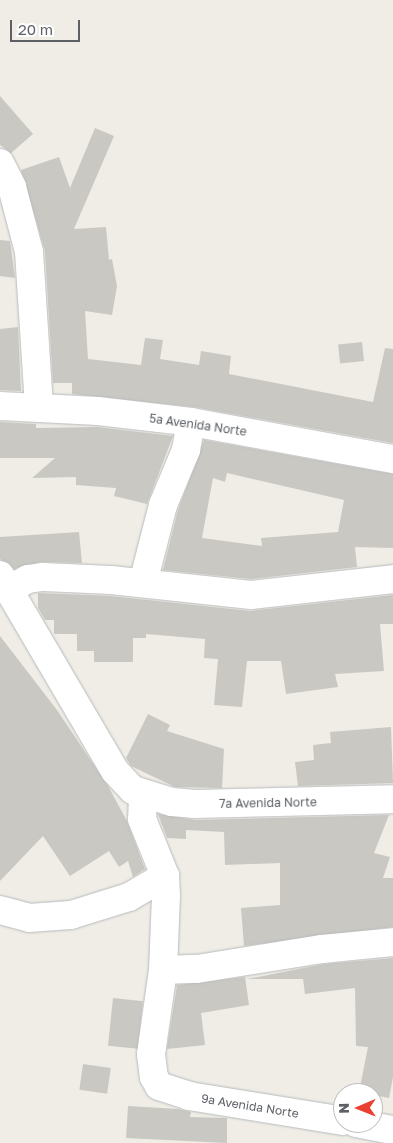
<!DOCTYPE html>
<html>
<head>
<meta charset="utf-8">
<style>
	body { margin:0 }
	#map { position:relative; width:393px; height:1143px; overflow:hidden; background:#efede5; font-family:"Golos Text",sans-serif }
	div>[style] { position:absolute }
	.building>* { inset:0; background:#cac8c2; transform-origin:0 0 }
	.roads { filter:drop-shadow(0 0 1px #b7babe) drop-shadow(0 0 1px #b7babe) }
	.minor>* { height:28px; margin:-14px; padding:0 14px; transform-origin:14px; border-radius:14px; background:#fff }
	span { translate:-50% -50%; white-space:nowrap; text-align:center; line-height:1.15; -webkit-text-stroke:5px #fff; paint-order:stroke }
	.street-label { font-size:12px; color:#5c6065 }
	.north { position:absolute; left:333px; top:1083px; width:50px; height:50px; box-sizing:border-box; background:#fff; border:1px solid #bebfc1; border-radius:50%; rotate:269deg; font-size:14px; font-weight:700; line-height:20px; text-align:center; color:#5c6065 }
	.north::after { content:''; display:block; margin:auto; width:18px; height:22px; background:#ea4030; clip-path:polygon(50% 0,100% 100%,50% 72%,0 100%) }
	.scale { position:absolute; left:10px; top:20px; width:70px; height:22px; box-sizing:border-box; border:2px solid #5c6065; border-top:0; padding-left:6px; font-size:15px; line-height:18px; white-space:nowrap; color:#5c6065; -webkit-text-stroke:4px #fff; paint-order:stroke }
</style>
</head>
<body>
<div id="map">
	<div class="building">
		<i style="clip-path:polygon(0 96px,33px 134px,11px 153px,0 145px)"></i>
		<i style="clip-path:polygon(95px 128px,114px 136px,74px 229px,106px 227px,109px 260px,112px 259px,117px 286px,112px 315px,85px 311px,88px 359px,141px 365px,145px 338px,163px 340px,160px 359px,199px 365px,201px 351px,231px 356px,229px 374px,373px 402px,385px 348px,393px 349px,393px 443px,194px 407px,72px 394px,72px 383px,53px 383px,45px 251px,21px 170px,59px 157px,70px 188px)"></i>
		<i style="clip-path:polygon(0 240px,10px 241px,15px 278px,0 276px)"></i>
		<i style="clip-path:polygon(18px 327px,21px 391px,0 390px,0 329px)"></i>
		<i style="left:362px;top:342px;width:19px;height:24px;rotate:84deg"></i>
		<i style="clip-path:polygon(0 422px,36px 424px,36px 428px,97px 427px,173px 436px,147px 504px,114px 496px,116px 488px,76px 485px,76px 477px,32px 478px,55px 458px,0 458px)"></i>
		<i style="clip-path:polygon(evenodd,204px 440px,393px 474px,393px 548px,355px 547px,357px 567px,251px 579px,163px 570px,178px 510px,204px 440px,227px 473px,344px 500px,338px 532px,261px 538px,262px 546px,202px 538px,213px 478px,225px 482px,227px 473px)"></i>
		<i style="clip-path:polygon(79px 532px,82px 563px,41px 562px,14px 569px,0 559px,0 537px)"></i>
		<i style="clip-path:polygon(38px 593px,110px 596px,250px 611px,393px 595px,393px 624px,380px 624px,384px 671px,335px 674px,338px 687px,286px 694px,281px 661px,247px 661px,242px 707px,214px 705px,218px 659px,204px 658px,205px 639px,146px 634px,146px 638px,133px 638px,133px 662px,94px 662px,94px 651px,77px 651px,77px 634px,54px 634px,54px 620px,45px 620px,38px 608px)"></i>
		<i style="clip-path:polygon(0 636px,57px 710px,108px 786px,127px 821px,145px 869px,133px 877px,128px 861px,119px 867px,109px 851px,70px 876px,43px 836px,0 881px)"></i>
		<i style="clip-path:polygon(148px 714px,170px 725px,167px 731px,224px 749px,222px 788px,175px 787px,131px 766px,126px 758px)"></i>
		<i style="clip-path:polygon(391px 727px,393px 783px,298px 786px,295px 762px,314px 760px,313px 745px,331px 743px,330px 732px)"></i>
		<i style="clip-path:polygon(158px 814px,195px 820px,389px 815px,374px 853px,390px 857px,383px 878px,393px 878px,393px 927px,244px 946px,241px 908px,280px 905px,280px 863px,225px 865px,224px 832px,186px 830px,186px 839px,167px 838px)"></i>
		<i style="clip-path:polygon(393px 958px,393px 1077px,389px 1098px,359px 1092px,368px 1047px,356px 1046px,355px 988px,305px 994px,303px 979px,247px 979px,324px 964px)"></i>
		<i style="clip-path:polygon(245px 977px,249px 1005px,201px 1013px,205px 1045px,167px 1049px,177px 985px)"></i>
		<i style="left:113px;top:998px;width:30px;height:48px;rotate:6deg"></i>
		<i style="left:83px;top:1064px;width:28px;height:26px;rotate:8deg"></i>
		<i style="clip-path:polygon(128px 1106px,178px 1109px,191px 1112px,190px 1117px,227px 1118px,227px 1143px,126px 1138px)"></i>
	</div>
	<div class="roads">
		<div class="minor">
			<i style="left:0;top:163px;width:27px;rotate:63deg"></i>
			<i style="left:12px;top:187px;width:67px;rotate:75.3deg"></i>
			<i style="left:29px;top:252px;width:155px;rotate:86.3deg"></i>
			<i style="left:0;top:406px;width:98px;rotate:2.9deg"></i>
			<i style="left:98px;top:411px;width:94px;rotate:6.7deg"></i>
			<i style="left:191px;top:422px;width:205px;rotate:10.4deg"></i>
			<i style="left:0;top:575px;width:227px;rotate:59.6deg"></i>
			<i style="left:115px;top:771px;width:26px;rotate:47deg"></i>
			<i style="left:133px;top:790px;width:41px;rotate:17.1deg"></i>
			<i style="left:172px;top:802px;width:23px;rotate:5deg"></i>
			<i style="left:195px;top:804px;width:198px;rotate:-1.4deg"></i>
			<i style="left:143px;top:583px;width:81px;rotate:-75.6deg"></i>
			<i style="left:163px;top:505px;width:60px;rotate:-67.3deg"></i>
			<i style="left:186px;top:450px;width:28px;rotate:-80deg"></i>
			<i style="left:10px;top:589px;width:21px;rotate:-29deg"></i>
			<i style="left:28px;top:579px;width:15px;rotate:-8deg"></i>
			<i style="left:43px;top:577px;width:68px;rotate:2.5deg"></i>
			<i style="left:111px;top:580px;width:141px;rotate:6.1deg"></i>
			<i style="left:251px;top:595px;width:143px;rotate:-6.4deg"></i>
			<i style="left:143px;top:795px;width:24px;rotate:92deg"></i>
			<i style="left:142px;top:819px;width:61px;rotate:68deg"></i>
			<i style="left:165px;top:876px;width:20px;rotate:87deg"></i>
			<i style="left:166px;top:896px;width:74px;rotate:92.3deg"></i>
			<i style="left:163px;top:970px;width:85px;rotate:98.1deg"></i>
			<i style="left:151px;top:1054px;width:23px;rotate:83deg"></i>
			<i style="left:154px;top:1077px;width:10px;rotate:61deg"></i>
			<i style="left:159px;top:1086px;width:32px;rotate:18deg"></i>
			<i style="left:189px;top:1096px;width:156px;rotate:9.2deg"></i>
			<i style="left:0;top:910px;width:30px;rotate:15deg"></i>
			<i style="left:29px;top:918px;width:42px;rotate:-4.1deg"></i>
			<i style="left:71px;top:915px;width:61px;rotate:-17.2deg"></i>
			<i style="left:129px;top:897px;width:42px;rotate:-30.3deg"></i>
			<i style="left:163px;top:970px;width:34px;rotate:-2deg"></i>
			<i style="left:197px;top:969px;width:127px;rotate:-9.1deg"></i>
			<i style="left:322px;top:949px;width:71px;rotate:-5.6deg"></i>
			<i style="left:356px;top:1123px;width:38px;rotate:11deg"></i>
		</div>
	</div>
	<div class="street-label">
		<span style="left:198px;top:425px;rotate:8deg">5a Avenida Norte</span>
		<span style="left:268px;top:803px;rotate:-1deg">7a Avenida Norte</span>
		<span style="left:250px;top:1106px;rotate:9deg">9a Avenida Norte</span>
	</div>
	<div class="north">N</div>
	<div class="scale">20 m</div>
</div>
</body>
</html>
